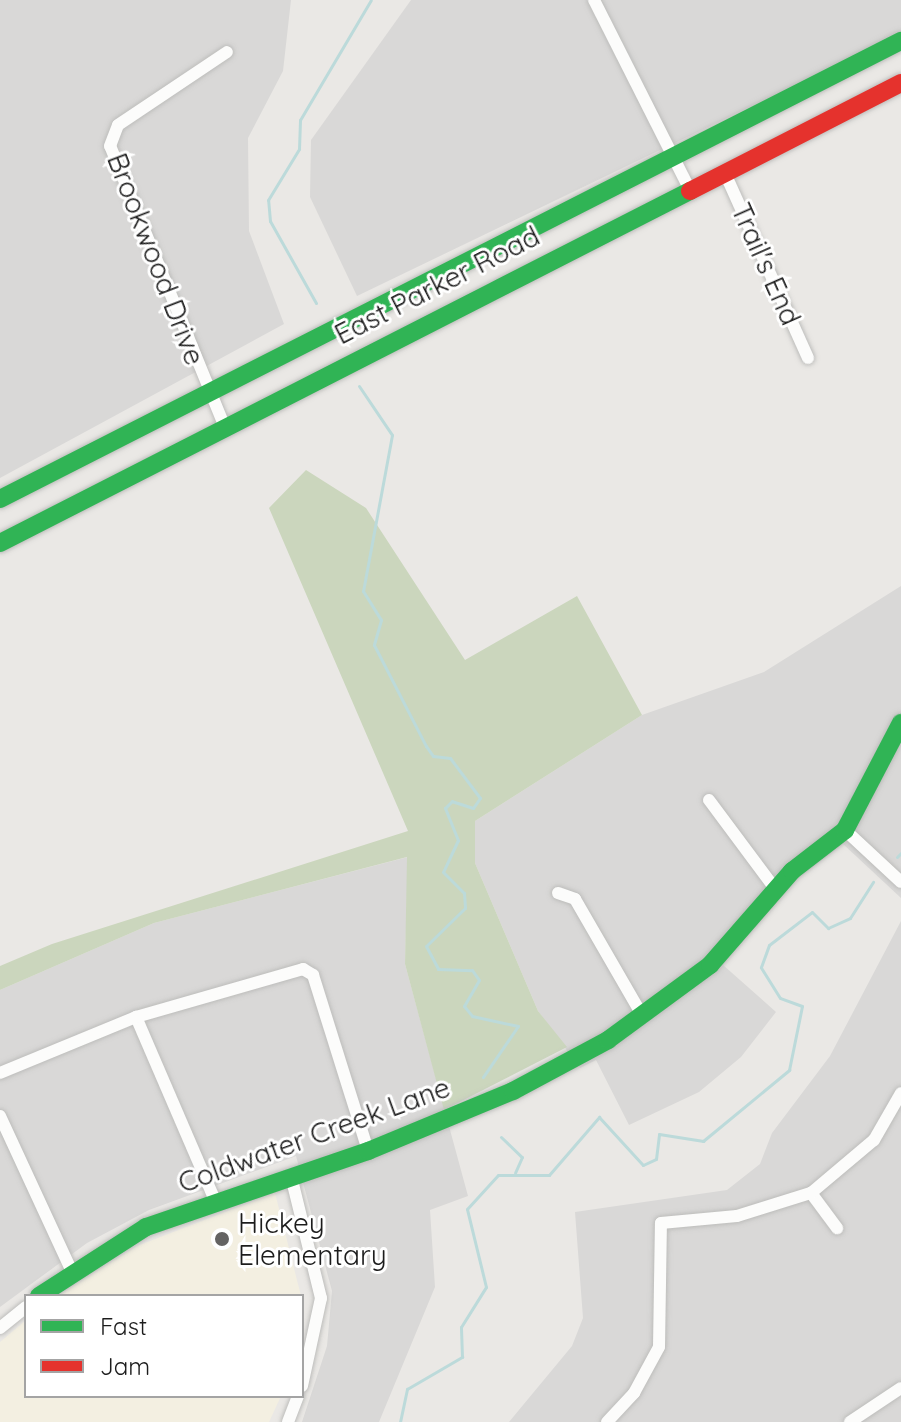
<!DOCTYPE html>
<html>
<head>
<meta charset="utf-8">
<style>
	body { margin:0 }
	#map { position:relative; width:901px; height:1422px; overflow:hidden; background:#eae8e5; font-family:Quicksand,sans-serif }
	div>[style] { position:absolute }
	.residential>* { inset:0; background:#d9d8d7 }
	.education>* { inset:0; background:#f3efe1 }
	.forest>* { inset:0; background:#cbd6bd }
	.stream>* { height:3px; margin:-1.5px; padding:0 1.5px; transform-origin:1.5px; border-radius:1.5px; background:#bcdada }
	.roads { filter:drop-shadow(0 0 2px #bdbdbb) drop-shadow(0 0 2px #bdbdbb) }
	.street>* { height:12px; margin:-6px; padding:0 6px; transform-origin:6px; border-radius:6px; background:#fcfcfb }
	.fast>* { height:18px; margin:-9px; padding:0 9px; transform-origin:9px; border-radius:9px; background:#30b455 }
	.jam>* { height:18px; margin:-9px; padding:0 9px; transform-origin:9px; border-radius:9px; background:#e5322d }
	.dots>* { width:22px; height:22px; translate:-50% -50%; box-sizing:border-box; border:4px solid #fff; border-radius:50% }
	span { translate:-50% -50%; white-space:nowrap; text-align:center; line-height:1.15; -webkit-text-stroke:6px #fff; paint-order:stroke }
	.street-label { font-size:28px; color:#1c1c1c }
	.poi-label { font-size:28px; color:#1c1c1c }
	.left { translate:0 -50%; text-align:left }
	.legend { position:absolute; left:24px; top:1294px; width:280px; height:104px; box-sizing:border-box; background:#fff; border:2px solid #a4a4a4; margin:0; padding:10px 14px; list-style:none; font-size:24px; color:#1c1c1c }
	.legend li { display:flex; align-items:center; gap:16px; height:40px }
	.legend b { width:40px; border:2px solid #a4a4a4 }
</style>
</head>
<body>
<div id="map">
	<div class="residential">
		<i style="clip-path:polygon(0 0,291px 0,283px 71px,248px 138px,249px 231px,284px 324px,0 478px)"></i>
		<i style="clip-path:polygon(411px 0,901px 0,901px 34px,357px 296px,310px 197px,311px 140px)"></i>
		<i style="clip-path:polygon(901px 586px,901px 898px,843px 844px,765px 904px,723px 965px,776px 1012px,741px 1057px,699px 1092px,629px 1125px,596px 1060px,580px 1068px,538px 1011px,475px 863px,475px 821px,642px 715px,764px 672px)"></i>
		<i style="clip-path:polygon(408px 857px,405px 964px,468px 1196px,430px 1210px,435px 1287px,379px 1422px,302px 1422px,327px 1346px,332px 1291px,296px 1156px,149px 1210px,87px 1243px,0 1307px,0 990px,154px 923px)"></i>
		<i style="clip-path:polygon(901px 921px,901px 1422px,509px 1422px,572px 1346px,583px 1318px,575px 1212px,727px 1190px,760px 1164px,772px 1133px,830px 1056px)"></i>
	</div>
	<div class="education">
		<i style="clip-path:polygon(275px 1193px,301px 1296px,57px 1296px,137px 1246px)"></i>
		<i style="clip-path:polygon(26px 1320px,26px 1396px,281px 1396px,269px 1422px,0 1422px,0 1342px)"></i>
	</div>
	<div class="forest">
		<i style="clip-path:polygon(306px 470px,366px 508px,465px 660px,577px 596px,642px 715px,475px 821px,475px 863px,538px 1011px,567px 1047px,444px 1110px,405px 964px,407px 857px,154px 923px,0 990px,0 966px,52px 944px,408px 831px,269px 508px)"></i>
	</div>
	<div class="stream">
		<i style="left:316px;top:303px;width:94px;rotate:-119.3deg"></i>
		<i style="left:270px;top:221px;width:21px;rotate:-95deg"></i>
		<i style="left:268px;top:200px;width:60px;rotate:-58.7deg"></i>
		<i style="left:299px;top:149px;width:29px;rotate:-88deg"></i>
		<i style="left:300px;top:120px;width:139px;rotate:-59.4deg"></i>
		<i style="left:359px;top:386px;width:59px;rotate:56deg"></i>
		<i style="left:392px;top:435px;width:159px;rotate:100.5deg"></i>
		<i style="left:363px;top:591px;width:34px;rotate:58deg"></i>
		<i style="left:381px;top:620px;width:26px;rotate:106deg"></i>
		<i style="left:374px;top:645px;width:114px;rotate:62.8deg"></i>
		<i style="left:426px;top:746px;width:12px;rotate:55deg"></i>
		<i style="left:433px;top:756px;width:17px;rotate:7deg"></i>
		<i style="left:450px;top:758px;width:50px;rotate:53.1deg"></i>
		<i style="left:480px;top:798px;width:12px;rotate:125deg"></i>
		<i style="left:473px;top:808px;width:22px;rotate:-162deg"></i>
		<i style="left:452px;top:801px;width:10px;rotate:135deg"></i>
		<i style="left:445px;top:808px;width:35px;rotate:68deg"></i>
		<i style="left:458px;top:840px;width:35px;rotate:115deg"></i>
		<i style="left:443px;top:872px;width:30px;rotate:45deg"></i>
		<i style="left:464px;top:893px;width:15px;rotate:86deg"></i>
		<i style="left:465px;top:908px;width:54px;rotate:135.7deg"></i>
		<i style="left:426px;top:946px;width:26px;rotate:62deg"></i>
		<i style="left:438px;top:969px;width:34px;rotate:2deg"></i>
		<i style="left:472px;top:970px;width:12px;rotate:55deg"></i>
		<i style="left:479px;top:980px;width:30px;rotate:120deg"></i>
		<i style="left:464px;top:1006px;width:13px;rotate:51deg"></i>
		<i style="left:472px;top:1016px;width:47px;rotate:12.3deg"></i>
		<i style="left:518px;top:1026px;width:62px;rotate:124.5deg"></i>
		<i style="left:897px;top:857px;width:6px;rotate:-45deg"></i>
		<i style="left:501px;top:1137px;width:29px;rotate:44deg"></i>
		<i style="left:522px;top:1157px;width:17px;rotate:114deg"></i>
		<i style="left:400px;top:1422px;width:34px;rotate:-78deg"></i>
		<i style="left:407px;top:1389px;width:64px;rotate:-30.2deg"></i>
		<i style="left:462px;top:1357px;width:30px;rotate:-92deg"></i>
		<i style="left:461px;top:1327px;width:47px;rotate:-58deg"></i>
		<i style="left:486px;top:1287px;width:80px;rotate:-103.7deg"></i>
		<i style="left:467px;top:1209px;width:46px;rotate:-47.6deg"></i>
		<i style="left:498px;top:1175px;width:51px"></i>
		<i style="left:549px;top:1175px;width:77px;rotate:-49.2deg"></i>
		<i style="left:599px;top:1117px;width:65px;rotate:47.5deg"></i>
		<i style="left:643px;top:1165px;width:14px;rotate:-25deg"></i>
		<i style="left:656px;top:1159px;width:25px;rotate:-83deg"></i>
		<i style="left:659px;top:1134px;width:45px;rotate:9deg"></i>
		<i style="left:703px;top:1141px;width:112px;rotate:-39.5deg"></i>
		<i style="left:789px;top:1070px;width:65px;rotate:-78.5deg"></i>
		<i style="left:802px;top:1006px;width:23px;rotate:-160deg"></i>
		<i style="left:780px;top:998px;width:36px;rotate:-122deg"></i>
		<i style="left:761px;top:967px;width:23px;rotate:-70deg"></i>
		<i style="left:769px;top:945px;width:54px;rotate:-37.5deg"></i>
		<i style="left:812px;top:912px;width:23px;rotate:45deg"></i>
		<i style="left:828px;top:928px;width:24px;rotate:-24deg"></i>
		<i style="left:850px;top:918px;width:43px;rotate:-57.4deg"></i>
	</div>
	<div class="roads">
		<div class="street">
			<i style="left:594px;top:0;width:211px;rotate:63.2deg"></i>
			<i style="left:724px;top:171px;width:205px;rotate:65.8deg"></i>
			<i style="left:224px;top:425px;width:301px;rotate:-112.2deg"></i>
			<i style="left:110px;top:146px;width:22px;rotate:-69deg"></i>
			<i style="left:118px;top:125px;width:131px;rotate:-33.8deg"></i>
			<i style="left:709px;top:800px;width:112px;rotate:53.3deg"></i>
			<i style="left:845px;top:830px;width:76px;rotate:42.9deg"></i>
			<i style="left:558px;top:893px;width:18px;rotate:19deg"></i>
			<i style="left:575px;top:899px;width:134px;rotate:60deg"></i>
			<i style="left:136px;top:1017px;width:197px;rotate:66.7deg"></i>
			<i style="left:0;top:1073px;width:147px;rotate:-22.4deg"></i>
			<i style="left:136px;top:1017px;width:174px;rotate:-16deg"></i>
			<i style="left:303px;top:969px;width:12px;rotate:31deg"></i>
			<i style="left:313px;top:975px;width:184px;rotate:72.6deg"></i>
			<i style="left:0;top:1116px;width:170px;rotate:65.2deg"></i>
			<i style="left:291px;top:1176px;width:126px;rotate:76.2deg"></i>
			<i style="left:321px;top:1298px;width:90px;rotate:102.2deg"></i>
			<i style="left:811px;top:1193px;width:44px;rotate:53.4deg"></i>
			<i style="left:0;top:1328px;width:33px;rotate:-39deg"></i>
			<i style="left:288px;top:1422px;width:28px;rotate:-69deg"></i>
			<i style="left:607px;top:1422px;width:40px;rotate:-47deg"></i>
			<i style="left:634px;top:1393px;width:52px;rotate:-61.5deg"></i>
			<i style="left:659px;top:1347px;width:124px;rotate:-89.1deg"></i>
			<i style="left:661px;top:1223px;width:76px;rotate:-5.3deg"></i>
			<i style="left:737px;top:1216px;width:77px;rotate:-17.3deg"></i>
			<i style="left:811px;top:1193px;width:82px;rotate:-40.1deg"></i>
			<i style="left:874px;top:1140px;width:54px;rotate:-60.1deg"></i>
			<i style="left:850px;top:1422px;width:61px;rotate:-33.7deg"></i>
		</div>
		<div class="fast">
			<i style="left:0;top:499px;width:1011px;rotate:-26.95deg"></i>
			<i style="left:0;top:543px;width:775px;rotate:-27.03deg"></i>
			<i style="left:39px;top:1296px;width:127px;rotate:-32.8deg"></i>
			<i style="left:146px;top:1227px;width:235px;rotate:-18.9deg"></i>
			<i style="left:368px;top:1151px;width:157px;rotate:-22.5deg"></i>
			<i style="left:513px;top:1091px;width:108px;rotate:-28.2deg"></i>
			<i style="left:608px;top:1040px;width:127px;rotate:-36.3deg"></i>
			<i style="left:710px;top:965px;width:125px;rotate:-48.9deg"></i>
			<i style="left:792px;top:871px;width:67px;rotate:-37.7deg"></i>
			<i style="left:845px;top:830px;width:121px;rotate:-62.4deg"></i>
		</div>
		<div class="jam">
			<i style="left:690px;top:191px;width:237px;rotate:-27.1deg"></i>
		</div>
	</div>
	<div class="dots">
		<i style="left:222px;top:1239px;background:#646362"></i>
	</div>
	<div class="street-label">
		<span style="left:156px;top:259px;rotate:69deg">Brookwood Drive</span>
		<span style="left:766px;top:264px;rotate:66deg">Trail's End</span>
		<span style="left:437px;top:285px;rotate:-27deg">East Parker Road</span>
		<span style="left:314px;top:1135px;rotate:-20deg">Coldwater Creek Lane</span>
	</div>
	<div class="poi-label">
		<span class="left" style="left:238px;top:1239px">Hickey<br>Elementary</span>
	</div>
	<ul class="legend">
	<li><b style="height:10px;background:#30b455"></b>Fast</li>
	<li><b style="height:10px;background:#e5322d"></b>Jam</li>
	</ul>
</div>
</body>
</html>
